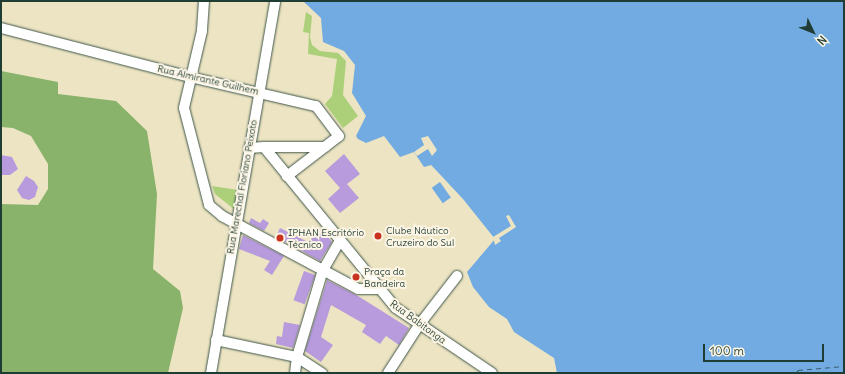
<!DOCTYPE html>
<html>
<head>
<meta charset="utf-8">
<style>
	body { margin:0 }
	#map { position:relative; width:845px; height:374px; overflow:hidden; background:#ece4c3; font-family:Delius,sans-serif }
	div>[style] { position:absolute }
	.green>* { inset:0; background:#acd07a }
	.forest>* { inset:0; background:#89b26a }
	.water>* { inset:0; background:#71abe1; transform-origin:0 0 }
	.pier>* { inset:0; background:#ece4c3 }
	.ferry>* { height:1px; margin-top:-0.5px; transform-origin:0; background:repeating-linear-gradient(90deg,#385e68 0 5px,transparent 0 9px) }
	.building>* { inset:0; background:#b89bdc; transform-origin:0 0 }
	.roads { filter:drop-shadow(0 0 1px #3e5649) drop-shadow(0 0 1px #3e5649) }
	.minor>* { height:10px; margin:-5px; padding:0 5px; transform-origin:5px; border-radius:5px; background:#fff }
	.dots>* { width:11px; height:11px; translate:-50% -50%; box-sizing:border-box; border:2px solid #fcf5e5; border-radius:50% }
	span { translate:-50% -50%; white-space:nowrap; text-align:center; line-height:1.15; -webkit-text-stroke:4px #fcf5e5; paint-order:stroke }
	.street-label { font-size:10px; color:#1f3d34 }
	.poi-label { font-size:10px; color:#1f3d34 }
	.left { translate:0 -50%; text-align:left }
	.frame { position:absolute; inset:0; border:2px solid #1f3d34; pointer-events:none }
	.north { position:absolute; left:793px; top:12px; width:40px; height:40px; -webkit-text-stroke:3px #fcf5e5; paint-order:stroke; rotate:133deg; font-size:11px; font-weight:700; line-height:16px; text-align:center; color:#1f3d34 }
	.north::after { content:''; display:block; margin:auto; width:14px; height:18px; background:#1f3d34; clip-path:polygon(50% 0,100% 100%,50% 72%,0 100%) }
	.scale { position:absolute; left:703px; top:344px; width:121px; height:18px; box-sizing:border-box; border:2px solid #1f3d34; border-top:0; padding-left:5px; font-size:12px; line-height:14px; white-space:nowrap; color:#1f3d34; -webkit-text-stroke:3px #fcf5e5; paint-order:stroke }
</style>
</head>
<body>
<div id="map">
	<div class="green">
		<i style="clip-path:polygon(306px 12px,312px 16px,310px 37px,312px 45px,320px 51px,338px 53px,346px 61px,343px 95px,358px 116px,343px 128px,325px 104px,332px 96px,337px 59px,308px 54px,309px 33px,303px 32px)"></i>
		<i style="clip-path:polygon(212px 186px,238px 190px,235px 210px,215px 194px)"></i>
	</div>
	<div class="forest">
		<i style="clip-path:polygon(1px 71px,58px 82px,58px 94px,116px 101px,147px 131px,157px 194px,153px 269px,180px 291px,183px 308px,168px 373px,1px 373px,1px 204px,38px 205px,48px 189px,48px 164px,31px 136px,13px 128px,1px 127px)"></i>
	</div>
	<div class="water">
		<i style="clip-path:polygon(303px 1px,844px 1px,844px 373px,557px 373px,554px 358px,514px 332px,507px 319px,489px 307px,473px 287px,467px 272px,495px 239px,463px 199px,434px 168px,431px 165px,424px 167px,414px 152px,400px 157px,384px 136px,366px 143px,358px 139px,356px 136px,366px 116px,352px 93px,355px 65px,344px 51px,323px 42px,321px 18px)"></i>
		<i style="left:440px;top:182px;width:19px;height:10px;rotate:55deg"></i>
	</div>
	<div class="pier">
		<i style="clip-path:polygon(428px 136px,437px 150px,432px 156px,428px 149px,417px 156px,414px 152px,424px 145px,421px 138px)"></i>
		<i style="clip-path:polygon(509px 215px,516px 227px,499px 238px,501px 241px,495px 245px,493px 237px,511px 226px,506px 216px)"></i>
	</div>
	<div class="ferry">
		<i style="left:796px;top:373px;width:4px;rotate:-56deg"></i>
		<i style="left:798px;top:370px;width:46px;rotate:-5deg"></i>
	</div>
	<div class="building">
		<i style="clip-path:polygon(344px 154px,360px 174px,347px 184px,359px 198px,340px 213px,328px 199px,340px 188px,325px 171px)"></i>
		<i style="clip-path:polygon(1px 155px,12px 157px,18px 169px,10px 175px,1px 175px)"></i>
		<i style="clip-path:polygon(26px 176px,34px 181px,38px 187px,35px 197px,29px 200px,22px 198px,17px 190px)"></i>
		<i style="clip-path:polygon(251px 218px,260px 223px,263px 219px,269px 223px,264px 231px,249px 223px)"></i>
		<i style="clip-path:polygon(280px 228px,308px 242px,321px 229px,332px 242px,320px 261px,276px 237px)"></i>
		<i style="clip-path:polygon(243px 235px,284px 256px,272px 275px,264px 270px,270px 261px,239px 249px)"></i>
		<i style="left:304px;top:271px;width:12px;height:31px;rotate:20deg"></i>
		<i style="clip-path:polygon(327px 280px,358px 296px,409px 328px,399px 345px,386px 336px,380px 344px,362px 332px,366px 325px,331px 305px,321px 337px,333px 345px,321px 362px,305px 351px)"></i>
		<i style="clip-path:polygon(284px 322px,300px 325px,293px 348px,276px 344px,277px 336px,282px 337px)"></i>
	</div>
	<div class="roads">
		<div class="minor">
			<i style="left:204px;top:1px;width:30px;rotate:94deg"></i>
			<i style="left:202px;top:31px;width:79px;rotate:103.2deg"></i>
			<i style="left:184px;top:108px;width:100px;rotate:75.5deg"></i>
			<i style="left:209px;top:205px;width:17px;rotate:40deg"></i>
			<i style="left:222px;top:216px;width:154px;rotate:28.2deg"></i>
			<i style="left:358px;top:289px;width:20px"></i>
			<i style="left:1px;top:28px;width:195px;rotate:14.5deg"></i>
			<i style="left:190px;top:77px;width:129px;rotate:13deg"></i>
			<i style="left:316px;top:106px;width:38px;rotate:53deg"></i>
			<i style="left:339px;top:136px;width:66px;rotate:142.4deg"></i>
			<i style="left:264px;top:147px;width:61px"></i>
			<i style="left:249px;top:148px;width:15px;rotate:-4deg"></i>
			<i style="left:264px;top:147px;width:208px;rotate:50.7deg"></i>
			<i style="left:396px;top:308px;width:116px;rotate:34.1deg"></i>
			<i style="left:216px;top:340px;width:83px;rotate:11.9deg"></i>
			<i style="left:297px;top:357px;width:30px;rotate:33deg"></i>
			<i style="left:211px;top:373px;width:377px;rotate:-80.2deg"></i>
			<i style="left:295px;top:373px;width:16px;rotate:-83deg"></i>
			<i style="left:297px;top:357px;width:91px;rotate:-73.4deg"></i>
			<i style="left:323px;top:270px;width:34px;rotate:-60deg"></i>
			<i style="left:388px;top:373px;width:57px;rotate:-57.1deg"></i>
			<i style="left:419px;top:325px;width:62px;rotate:-52.2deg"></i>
		</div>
	</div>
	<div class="dots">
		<i style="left:378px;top:236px;background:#c8321e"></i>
		<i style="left:280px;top:238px;background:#c8321e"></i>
		<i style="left:356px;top:277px;background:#c8321e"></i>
	</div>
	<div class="street-label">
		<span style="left:208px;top:80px;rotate:13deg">Rua Almirante Guilhem</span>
		<span style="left:242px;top:187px;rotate:-80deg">Rua Marechal Floriano Peixoto</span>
		<span style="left:418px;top:322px;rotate:36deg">Rua Babitonga</span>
	</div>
	<div class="poi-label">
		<span class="left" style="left:386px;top:236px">Clube Náutico<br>Cruzeiro do Sul</span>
		<span class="left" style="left:288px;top:238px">IPHAN Escritório<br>Técnico</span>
		<span class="left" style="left:364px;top:277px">Praça da<br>Bandeira</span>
	</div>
	<div class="frame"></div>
	<div class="north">N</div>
	<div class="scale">100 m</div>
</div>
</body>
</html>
